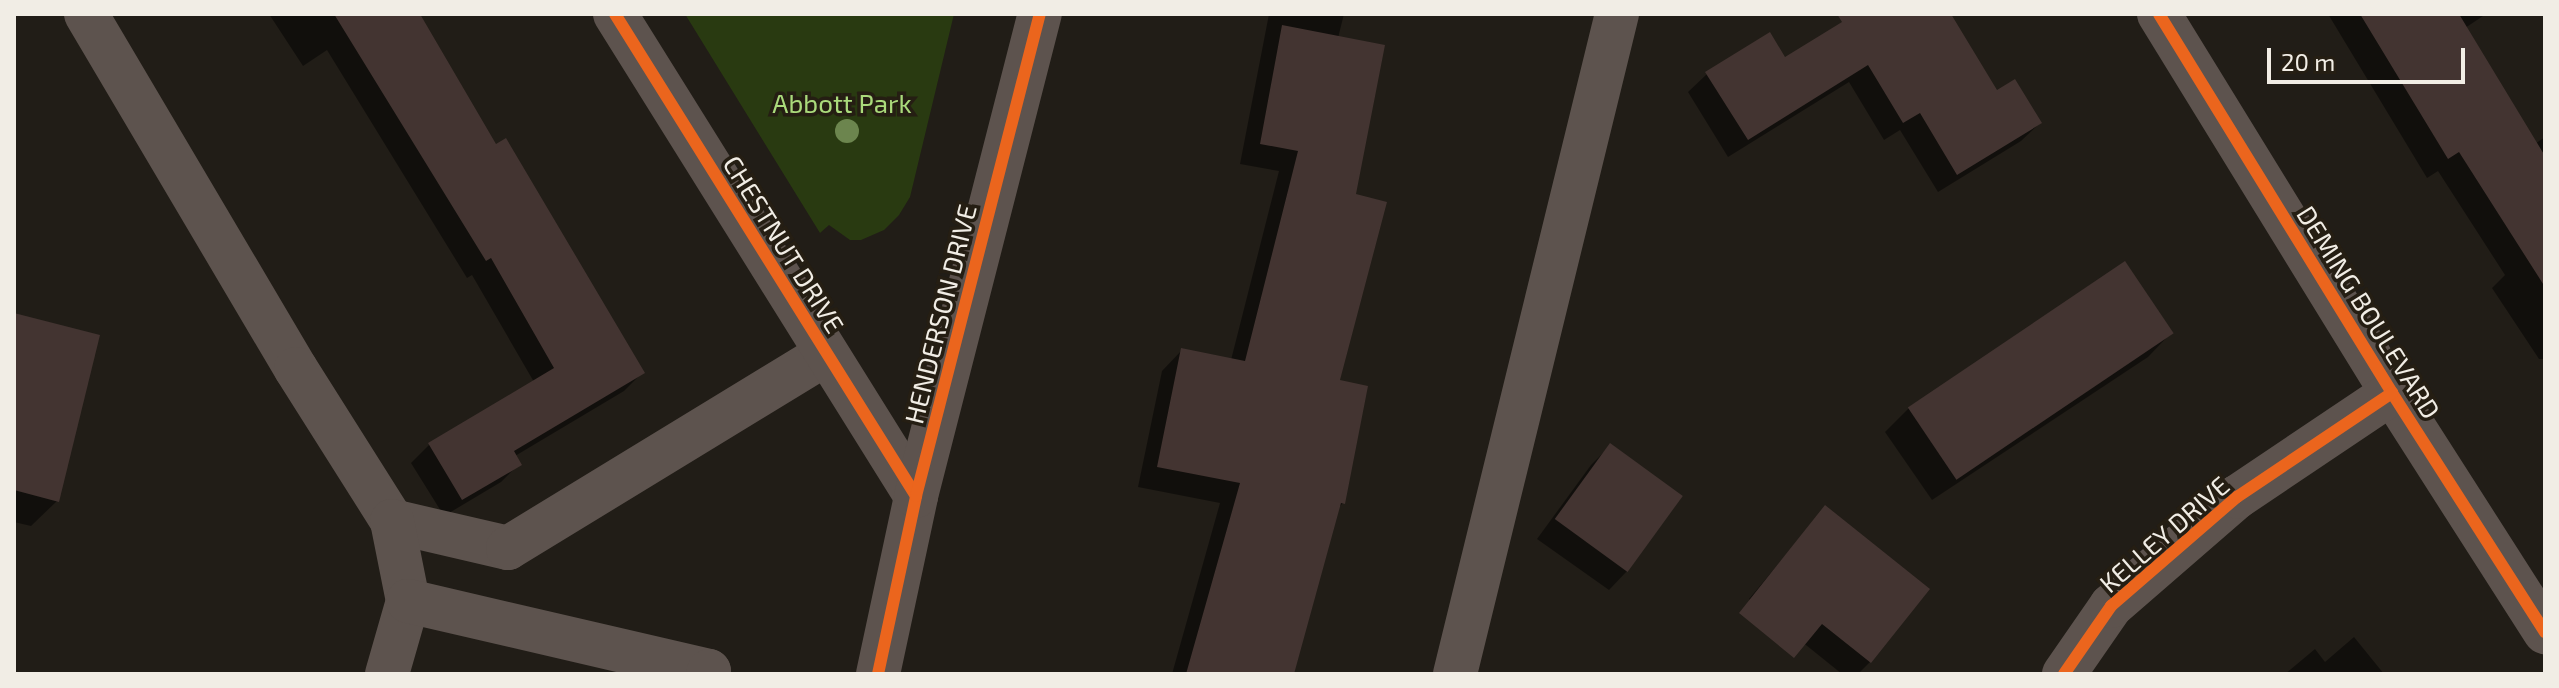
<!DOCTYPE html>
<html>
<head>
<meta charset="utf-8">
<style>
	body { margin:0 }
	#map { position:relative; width:2559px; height:688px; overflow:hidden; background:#211d17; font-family:"Exo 2",sans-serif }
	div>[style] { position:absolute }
	.green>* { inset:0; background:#293a11 }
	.shadow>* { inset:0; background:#0007 }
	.building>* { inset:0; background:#433431; transform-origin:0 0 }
	.minor>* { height:44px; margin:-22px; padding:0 22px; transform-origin:22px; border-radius:22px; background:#5d534e }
	.cycleway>* { height:12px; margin:-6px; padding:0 6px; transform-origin:6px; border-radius:6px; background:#eb651d }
	.trees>* { width:24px; height:24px; margin:-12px; border-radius:50%; background:#6c854e }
	span { translate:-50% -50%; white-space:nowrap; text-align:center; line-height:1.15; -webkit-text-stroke:7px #251e13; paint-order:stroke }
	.park-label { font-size:26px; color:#aada7b }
	.street-label { font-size:26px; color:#f1ede5 }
	.frame { position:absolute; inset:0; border:16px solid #f1ede5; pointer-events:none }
	.scale { position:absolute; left:2267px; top:48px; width:198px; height:36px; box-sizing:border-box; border:4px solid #f1ede5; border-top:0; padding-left:10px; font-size:24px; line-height:28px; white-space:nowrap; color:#f1ede5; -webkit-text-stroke:6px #251e13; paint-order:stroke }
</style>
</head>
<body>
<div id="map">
	<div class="green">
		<i style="clip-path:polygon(685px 14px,954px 14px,910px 197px,899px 215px,884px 230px,861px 240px,850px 240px,829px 225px,820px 233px)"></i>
	</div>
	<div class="shadow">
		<i style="clip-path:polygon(269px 14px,418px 14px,495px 147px,642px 373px,624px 391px,515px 456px,519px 464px,501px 482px,444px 516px,411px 463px,429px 445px,534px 382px,472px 275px,467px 278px,327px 50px,303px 66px)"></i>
		<i style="clip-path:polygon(1269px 14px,1344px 14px,1338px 38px,1354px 196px,1338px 382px,1343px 503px,1337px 509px,1288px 674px,1172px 674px,1220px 503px,1138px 487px,1162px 371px,1182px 350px,1231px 360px,1279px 171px,1240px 164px)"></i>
		<i style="clip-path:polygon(1859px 14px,1949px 14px,1996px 92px,2040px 123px,2021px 141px,1938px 192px,1900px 130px,1884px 140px,1849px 82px,1728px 157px,1688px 92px,1707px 74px,1784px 60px)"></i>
		<i style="clip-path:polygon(2328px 14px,2486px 14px,2465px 28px,2535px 144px,2545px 137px,2545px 359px,2539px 359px,2492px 288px,2505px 275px,2438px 171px,2427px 178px)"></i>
		<i style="clip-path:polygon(14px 315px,57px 501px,31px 526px,14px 522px)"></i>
		<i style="clip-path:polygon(2171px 333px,2148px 357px,1932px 500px,1885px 432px,1909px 408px)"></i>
		<i style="clip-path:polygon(1610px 446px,1628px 570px,1609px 590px,1537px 539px,1591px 465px)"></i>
		<i style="clip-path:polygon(1825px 508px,1870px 662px,1858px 674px,1842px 674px,1749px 599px)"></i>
		<i style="clip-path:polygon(2354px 637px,2384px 674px,2285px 674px,2315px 649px,2325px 662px)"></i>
	</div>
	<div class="building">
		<i style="clip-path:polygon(334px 14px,420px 14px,496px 144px,506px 138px,645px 373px,514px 451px,522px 465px,462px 500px,428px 443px,554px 368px,491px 258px,486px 261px)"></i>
		<i style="clip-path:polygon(1837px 14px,1951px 14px,1997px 90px,2015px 79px,2042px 123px,1957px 175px,1920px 113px,1903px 123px,1868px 65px,1748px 140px,1705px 72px,1770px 32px,1785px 57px,1842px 22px)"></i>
		<i style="clip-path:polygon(2360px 14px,2459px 14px,2545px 156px,2545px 287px,2459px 152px,2448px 159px)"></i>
		<i style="clip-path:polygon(1282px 25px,1385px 45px,1356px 194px,1387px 202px,1340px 380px,1368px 386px,1345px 504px,1341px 503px,1294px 674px,1186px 674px,1240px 483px,1157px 467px,1181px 348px,1245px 361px,1298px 151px,1260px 144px)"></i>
		<i style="left:2125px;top:261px;width:87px;height:262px;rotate:56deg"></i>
		<i style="clip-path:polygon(14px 313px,100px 335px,59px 502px,14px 490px)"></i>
		<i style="left:1610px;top:443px;width:90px;height:94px;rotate:36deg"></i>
		<i style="clip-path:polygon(1825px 505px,1930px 589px,1871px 663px,1822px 624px,1794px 658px,1739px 613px)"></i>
	</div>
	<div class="minor">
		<i style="left:86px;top:14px;width:412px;rotate:59.4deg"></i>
		<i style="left:296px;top:369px;width:180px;rotate:57.7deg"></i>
		<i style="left:392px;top:521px;width:119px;rotate:13.1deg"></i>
		<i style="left:508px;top:548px;width:373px;rotate:-31.4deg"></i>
		<i style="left:615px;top:14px;width:568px;rotate:58.02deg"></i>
		<i style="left:2159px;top:14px;width:445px;rotate:58.4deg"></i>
		<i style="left:2392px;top:393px;width:284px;rotate:57.4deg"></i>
		<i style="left:392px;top:521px;width:82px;rotate:78.7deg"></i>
		<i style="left:387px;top:674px;width:76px;rotate:-74deg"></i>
		<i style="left:408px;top:601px;width:309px;rotate:13.1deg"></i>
		<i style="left:709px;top:671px;width:3px;rotate:108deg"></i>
		<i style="left:878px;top:674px;width:182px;rotate:-77.9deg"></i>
		<i style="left:916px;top:496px;width:498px;rotate:-75.6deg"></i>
		<i style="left:1455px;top:674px;width:680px;rotate:-76.21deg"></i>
		<i style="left:2064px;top:674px;width:83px;rotate:-55.3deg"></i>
		<i style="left:2111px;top:606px;width:167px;rotate:-40.9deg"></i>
		<i style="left:2237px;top:497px;width:187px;rotate:-33.9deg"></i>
	</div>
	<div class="cycleway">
		<i style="left:615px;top:14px;width:568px;rotate:58.02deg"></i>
		<i style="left:2159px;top:14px;width:445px;rotate:58.4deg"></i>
		<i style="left:2392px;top:393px;width:284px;rotate:57.4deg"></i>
		<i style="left:878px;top:674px;width:182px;rotate:-77.9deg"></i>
		<i style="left:916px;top:496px;width:498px;rotate:-75.6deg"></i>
		<i style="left:2064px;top:674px;width:83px;rotate:-55.3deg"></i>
		<i style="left:2111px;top:606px;width:167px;rotate:-40.9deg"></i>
		<i style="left:2237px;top:497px;width:187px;rotate:-33.9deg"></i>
	</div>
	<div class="trees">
		<i style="left:847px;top:131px"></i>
	</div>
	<div class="park-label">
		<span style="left:842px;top:103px">Abbott Park</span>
	</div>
	<div class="street-label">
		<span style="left:784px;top:244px;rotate:58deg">CHESTNUT DRIVE</span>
		<span style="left:2369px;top:312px;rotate:58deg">DEMING BOULEVARD</span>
		<span style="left:940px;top:314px;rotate:-76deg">HENDERSON DRIVE</span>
		<span style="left:2164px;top:534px;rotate:-41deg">KELLEY DRIVE</span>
	</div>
	<div class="frame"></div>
	<div class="scale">20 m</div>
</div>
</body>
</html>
